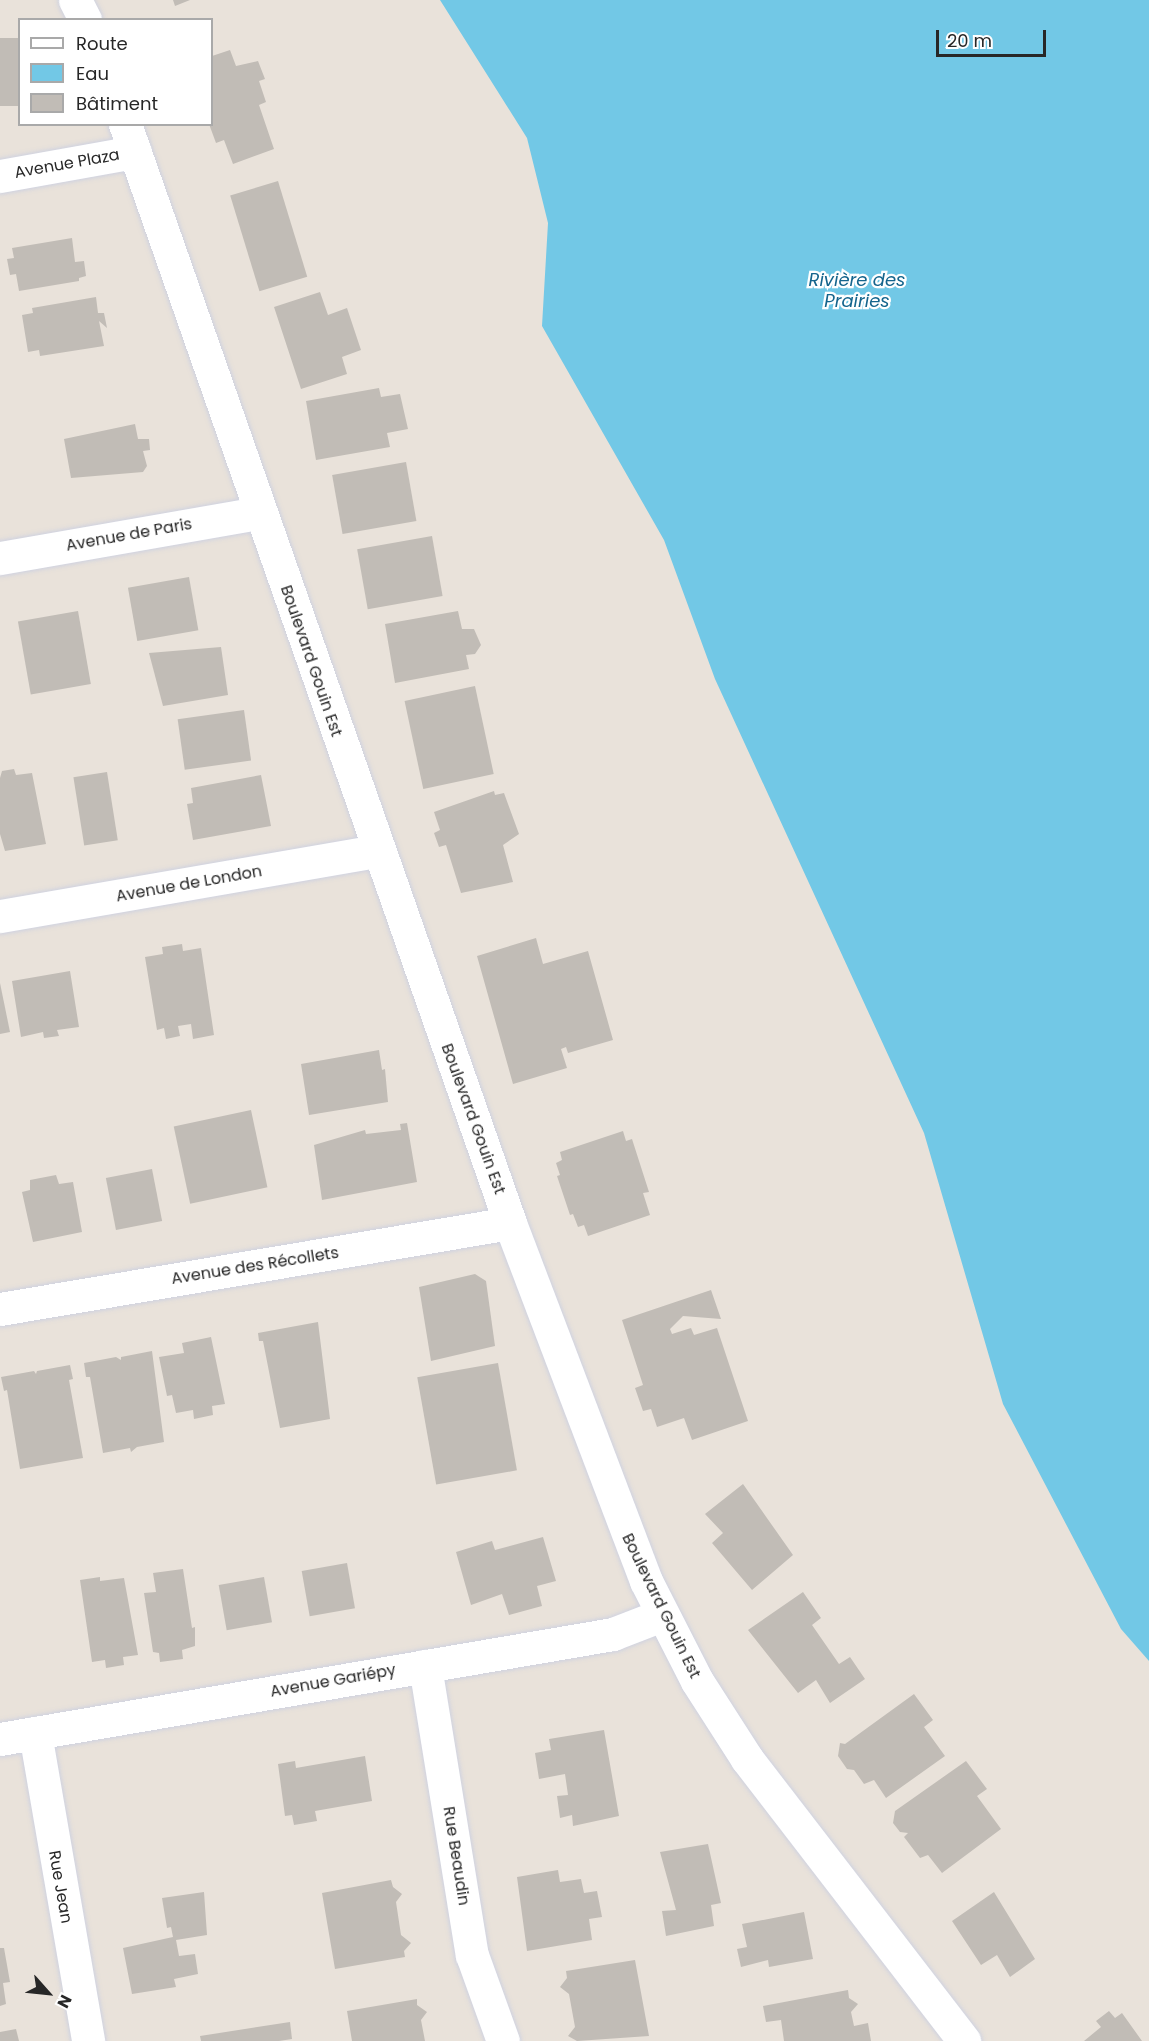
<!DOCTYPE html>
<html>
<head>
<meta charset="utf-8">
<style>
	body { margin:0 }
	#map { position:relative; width:1149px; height:2041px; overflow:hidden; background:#e9e2da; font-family:Poppins,sans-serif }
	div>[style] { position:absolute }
	.water>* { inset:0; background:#72c8e6 }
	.building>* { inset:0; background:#c1bcb6; transform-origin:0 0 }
	.roads { filter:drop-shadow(0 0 2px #cfd2e0) drop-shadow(0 0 2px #cfd2e0) }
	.minor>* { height:33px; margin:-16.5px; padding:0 16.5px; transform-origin:16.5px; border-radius:16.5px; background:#fff }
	span { translate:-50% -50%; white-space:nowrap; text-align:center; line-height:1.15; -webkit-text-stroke:4.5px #fff; paint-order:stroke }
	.street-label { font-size:16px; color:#272727 }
	.water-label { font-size:18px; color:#15658d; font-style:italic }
	.legend { position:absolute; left:18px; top:18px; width:195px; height:108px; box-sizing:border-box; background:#fff; border:2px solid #a9a9a9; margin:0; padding:8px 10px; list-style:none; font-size:18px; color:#272727 }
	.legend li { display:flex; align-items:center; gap:12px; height:30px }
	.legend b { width:30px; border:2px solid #a9a9a9 }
	.north { position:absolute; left:18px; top:1963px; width:60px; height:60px; -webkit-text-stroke:4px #fff; paint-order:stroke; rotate:117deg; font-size:16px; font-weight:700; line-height:24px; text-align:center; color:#272727 }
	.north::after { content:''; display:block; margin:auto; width:21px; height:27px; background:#272727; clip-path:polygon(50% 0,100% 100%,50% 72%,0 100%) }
	.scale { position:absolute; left:936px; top:30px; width:110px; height:27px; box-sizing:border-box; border:3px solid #272727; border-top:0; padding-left:8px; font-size:18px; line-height:21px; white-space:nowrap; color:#272727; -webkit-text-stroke:4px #fff; paint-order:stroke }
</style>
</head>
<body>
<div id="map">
	<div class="water">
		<i style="clip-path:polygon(440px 0,1149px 0,1149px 1661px,1121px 1629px,1003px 1404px,924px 1133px,715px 679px,664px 540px,542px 326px,548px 223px,527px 138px)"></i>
	</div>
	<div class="building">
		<i style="clip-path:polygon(173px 0,190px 0,175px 6px)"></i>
		<i style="left:20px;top:38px;width:68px;height:21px;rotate:90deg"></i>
		<i style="clip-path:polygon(230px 50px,236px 66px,258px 61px,265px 79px,259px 81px,266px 102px,259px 105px,274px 149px,233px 164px,224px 140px,216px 143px,209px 124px,212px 56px)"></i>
		<i style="left:278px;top:181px;width:100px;height:50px;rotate:73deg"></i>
		<i style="clip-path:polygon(72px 238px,75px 262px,84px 261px,86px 276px,79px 278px,79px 281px,19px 291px,16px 274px,10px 275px,7px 259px,14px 258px,12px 248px)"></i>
		<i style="clip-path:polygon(320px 292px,328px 315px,347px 308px,361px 350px,342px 357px,347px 374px,301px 389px,274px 307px)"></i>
		<i style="clip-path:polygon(96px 297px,98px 313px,104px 313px,107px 328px,99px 321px,104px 346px,40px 356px,39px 350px,28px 352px,22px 315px,33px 313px,32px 308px)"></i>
		<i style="clip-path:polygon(379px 388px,381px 397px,400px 394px,408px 429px,387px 433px,390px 447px,316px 460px,306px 401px)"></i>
		<i style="clip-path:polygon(135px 424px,138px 439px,149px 439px,150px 450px,143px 451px,147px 466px,143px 472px,71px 478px,64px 439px)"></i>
		<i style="left:406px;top:462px;width:60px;height:75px;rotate:80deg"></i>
		<i style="left:432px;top:536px;width:61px;height:76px;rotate:80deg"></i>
		<i style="left:189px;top:577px;width:54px;height:62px;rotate:80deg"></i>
		<i style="left:78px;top:611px;width:74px;height:61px;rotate:80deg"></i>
		<i style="clip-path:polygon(458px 611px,462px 629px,474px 629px,481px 645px,475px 654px,466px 655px,469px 669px,395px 683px,385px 624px)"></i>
		<i style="clip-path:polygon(221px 647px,228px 695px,163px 706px,149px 653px)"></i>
		<i style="left:475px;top:686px;width:90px;height:72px;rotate:78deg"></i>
		<i style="left:244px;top:710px;width:51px;height:67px;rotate:82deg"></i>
		<i style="clip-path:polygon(14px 769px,16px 775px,32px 773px,46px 844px,5px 851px,0 834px,0 778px,2px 771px)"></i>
		<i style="left:107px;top:772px;width:69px;height:34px;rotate:81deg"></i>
		<i style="clip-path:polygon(261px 775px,271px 826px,193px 840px,187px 804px,193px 803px,191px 788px)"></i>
		<i style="clip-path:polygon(494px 791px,495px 795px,504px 793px,519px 834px,503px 845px,513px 882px,461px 893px,446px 845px,439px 847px,434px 833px,440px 830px,434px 812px)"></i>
		<i style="clip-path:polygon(536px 938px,543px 964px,588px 951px,613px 1040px,568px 1053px,566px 1047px,561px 1049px,567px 1068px,513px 1084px,477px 956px)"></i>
		<i style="clip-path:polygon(182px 944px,183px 951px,201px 948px,214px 1035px,193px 1039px,191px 1024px,178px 1026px,180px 1036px,166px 1039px,164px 1028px,157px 1030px,145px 957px,163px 954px,162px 947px)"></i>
		<i style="clip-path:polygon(70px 971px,79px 1027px,57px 1030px,59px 1036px,44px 1038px,43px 1032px,21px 1037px,12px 981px)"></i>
		<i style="clip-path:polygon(0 983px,10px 1032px,0 1034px)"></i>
		<i style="clip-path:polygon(379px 1050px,382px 1070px,385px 1069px,388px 1102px,309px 1115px,301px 1064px)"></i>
		<i style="left:251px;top:1110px;width:79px;height:79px;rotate:78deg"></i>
		<i style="clip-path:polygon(407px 1123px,417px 1182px,322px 1200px,314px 1145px,365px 1130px,366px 1134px,401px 1130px,400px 1124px)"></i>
		<i style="clip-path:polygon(623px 1131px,626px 1141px,632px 1139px,649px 1192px,643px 1193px,650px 1215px,588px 1236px,584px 1225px,578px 1227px,573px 1214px,570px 1215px,557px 1176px,560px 1175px,556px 1163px,562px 1160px,560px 1152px)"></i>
		<i style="left:152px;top:1169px;width:53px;height:47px;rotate:79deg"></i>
		<i style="clip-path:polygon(56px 1175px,59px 1184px,73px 1182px,82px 1232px,33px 1242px,22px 1192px,30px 1190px,30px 1180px)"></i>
		<i style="clip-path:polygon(475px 1274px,486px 1281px,495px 1346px,431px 1361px,419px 1287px)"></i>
		<i style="clip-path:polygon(711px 1290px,721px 1319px,683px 1316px,670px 1329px,672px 1334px,691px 1328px,694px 1335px,717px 1328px,748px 1421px,692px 1440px,684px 1418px,657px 1427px,651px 1409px,643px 1411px,635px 1388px,643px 1385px,622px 1320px)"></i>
		<i style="clip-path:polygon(318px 1322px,330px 1419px,280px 1428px,263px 1341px,259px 1341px,258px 1333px)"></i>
		<i style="clip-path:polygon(211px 1337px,225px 1404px,212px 1406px,213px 1415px,194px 1419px,193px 1410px,176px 1413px,172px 1395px,167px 1396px,159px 1357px,184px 1353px,182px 1343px)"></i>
		<i style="clip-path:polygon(152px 1351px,164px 1442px,137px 1447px,131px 1452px,130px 1448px,103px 1453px,90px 1377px,86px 1377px,84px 1363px,116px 1357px,121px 1360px,121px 1357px)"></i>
		<i style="left:498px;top:1363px;width:109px;height:82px;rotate:80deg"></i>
		<i style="clip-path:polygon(70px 1365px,73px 1379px,69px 1380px,83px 1458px,20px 1469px,7px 1390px,4px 1391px,1px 1377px,34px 1371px,36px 1374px,37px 1371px)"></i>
		<i style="clip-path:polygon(743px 1484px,793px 1555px,752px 1590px,712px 1543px,723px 1533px,705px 1514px)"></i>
		<i style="clip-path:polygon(543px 1537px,556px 1581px,537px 1586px,542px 1606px,509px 1615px,502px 1594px,471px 1605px,456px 1552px,492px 1541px,495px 1550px)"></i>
		<i style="left:347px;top:1563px;width:46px;height:46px;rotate:80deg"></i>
		<i style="clip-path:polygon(183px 1569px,192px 1628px,195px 1627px,195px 1646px,182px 1650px,183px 1659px,160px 1662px,159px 1653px,153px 1652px,144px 1593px,156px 1592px,153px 1573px)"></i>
		<i style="clip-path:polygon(100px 1577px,100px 1581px,124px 1578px,138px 1655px,123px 1657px,124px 1665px,106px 1668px,105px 1660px,92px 1662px,80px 1580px)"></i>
		<i style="left:264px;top:1577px;width:46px;height:46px;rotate:80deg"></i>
		<i style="clip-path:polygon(803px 1592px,821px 1618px,812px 1625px,839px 1664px,850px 1657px,865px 1679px,830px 1703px,816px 1680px,798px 1693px,748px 1630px)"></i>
		<i style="clip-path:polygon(914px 1694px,933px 1720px,924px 1727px,945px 1756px,886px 1798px,874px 1780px,864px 1784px,854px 1770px,847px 1769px,838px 1756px,840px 1743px,845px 1744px)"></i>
		<i style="clip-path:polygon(604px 1730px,619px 1816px,573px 1826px,572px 1815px,560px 1818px,557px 1796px,568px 1795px,565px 1774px,539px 1779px,535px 1753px,551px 1750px,549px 1739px)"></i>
		<i style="clip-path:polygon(365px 1756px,372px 1801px,315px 1811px,317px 1821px,294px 1825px,292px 1815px,285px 1816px,278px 1764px,295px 1761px,296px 1768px)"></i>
		<i style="clip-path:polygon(966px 1761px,987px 1789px,977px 1796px,1001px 1829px,942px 1873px,928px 1855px,920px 1858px,904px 1837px,908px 1833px,900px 1832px,893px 1823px,895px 1811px)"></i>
		<i style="clip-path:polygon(708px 1844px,721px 1903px,711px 1905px,714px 1926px,666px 1936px,662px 1911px,676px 1910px,660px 1852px)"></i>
		<i style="clip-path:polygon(558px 1870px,560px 1882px,581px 1879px,584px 1893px,597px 1891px,602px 1917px,589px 1919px,592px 1940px,527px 1951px,517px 1877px)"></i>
		<i style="clip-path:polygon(391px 1880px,393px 1887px,402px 1894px,396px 1902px,401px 1935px,411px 1943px,404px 1951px,405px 1957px,335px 1969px,322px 1893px)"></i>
		<i style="clip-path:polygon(204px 1892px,207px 1935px,176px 1940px,179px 1956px,195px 1954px,198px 1974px,174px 1979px,176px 1987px,132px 1994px,123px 1948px,173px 1937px,171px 1927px,167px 1928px,162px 1898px)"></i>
		<i style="clip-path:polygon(994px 1892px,1035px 1959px,1010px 1977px,997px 1955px,981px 1965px,952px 1921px)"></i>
		<i style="clip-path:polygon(804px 1912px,813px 1959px,769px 1967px,768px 1960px,741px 1967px,737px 1949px,747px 1947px,742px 1924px)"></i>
		<i style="clip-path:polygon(0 1948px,4px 1948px,10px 1982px,3px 1983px,6px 2004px,0 2006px)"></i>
		<i style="clip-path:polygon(635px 1960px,649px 2036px,577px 2041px,568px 2036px,575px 2027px,569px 1994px,560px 1987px,567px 1978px,566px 1971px)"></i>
		<i style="clip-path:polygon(848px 1990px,849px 1998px,858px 2004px,851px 2012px,854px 2026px,868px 2023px,871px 2041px,784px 2041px,781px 2020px,766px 2022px,763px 2006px)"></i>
		<i style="clip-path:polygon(417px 1999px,417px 2005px,427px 2012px,421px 2020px,425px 2041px,352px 2041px,347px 2011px)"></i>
		<i style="clip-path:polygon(1109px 2011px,1115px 2018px,1122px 2013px,1142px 2041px,1084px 2041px,1101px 2027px,1096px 2021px)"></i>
		<i style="clip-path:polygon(290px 2022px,292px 2039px,279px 2041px,201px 2041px,200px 2036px)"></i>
		<i style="clip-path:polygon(16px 2029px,19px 2041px,0 2041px,0 2032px)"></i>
	</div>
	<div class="roads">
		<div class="minor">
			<i style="left:75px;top:0;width:22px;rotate:63deg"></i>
			<i style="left:125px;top:124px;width:1164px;rotate:70.69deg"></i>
			<i style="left:510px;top:1223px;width:383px;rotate:69.2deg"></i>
			<i style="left:646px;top:1581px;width:112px;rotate:63deg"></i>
			<i style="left:697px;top:1681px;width:93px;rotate:57.3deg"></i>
			<i style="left:747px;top:1759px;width:356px;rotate:52.4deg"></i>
			<i style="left:0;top:176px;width:137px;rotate:-10.1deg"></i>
			<i style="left:0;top:558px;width:263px;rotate:-9.9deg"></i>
			<i style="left:0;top:916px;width:383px;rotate:-9.8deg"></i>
			<i style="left:0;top:1309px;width:517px;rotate:-9.57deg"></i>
			<i style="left:425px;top:1666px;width:293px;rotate:80.8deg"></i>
			<i style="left:472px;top:1955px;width:91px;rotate:70.2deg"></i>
			<i style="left:35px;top:1733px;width:313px;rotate:80.2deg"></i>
			<i style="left:0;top:1739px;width:622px;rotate:-9.72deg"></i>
			<i style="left:613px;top:1634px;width:53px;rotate:-21.2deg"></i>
		</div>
	</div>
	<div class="street-label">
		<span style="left:67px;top:164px;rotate:-10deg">Avenue Plaza</span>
		<span style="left:129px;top:535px;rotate:-10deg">Avenue de Paris</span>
		<span style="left:311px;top:661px;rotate:71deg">Boulevard Gouin Est</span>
		<span style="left:189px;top:884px;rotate:-10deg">Avenue de London</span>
		<span style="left:473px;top:1119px;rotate:70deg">Boulevard Gouin Est</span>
		<span style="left:255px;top:1266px;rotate:-9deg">Avenue des Récollets</span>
		<span style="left:661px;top:1606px;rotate:64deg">Boulevard Gouin Est</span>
		<span style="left:333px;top:1681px;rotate:-10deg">Avenue Gariépy</span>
		<span style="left:456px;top:1856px;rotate:81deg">Rue Beaudin</span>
		<span style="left:60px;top:1887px;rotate:80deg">Rue Jean</span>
	</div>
	<div class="water-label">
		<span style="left:857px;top:291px">Rivière des<br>Prairies</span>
	</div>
	<ul class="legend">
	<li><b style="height:8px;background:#fff"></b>Route</li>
	<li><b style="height:16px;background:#72c8e6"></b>Eau</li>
	<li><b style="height:16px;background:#c1bcb6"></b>Bâtiment</li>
	</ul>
	<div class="north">N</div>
	<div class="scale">20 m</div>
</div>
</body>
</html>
